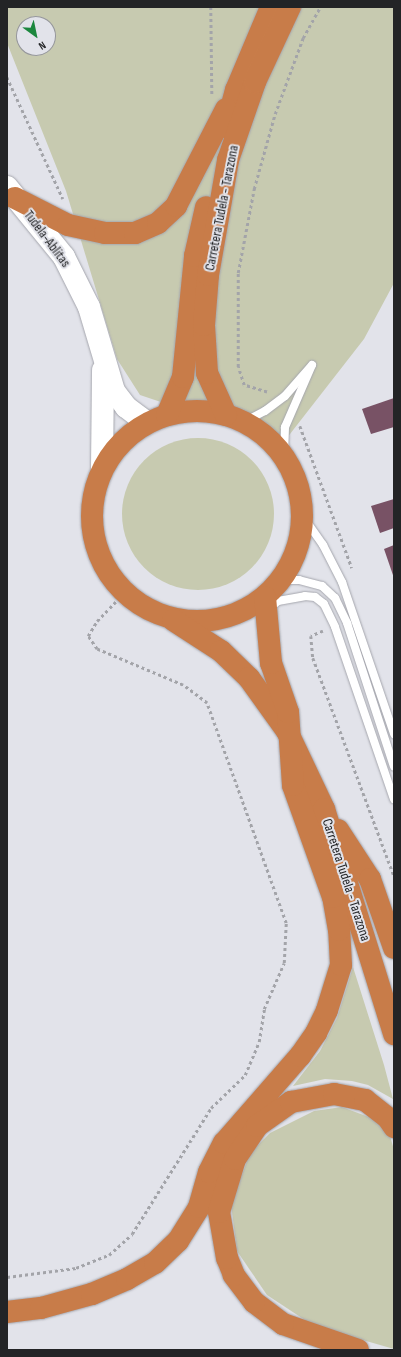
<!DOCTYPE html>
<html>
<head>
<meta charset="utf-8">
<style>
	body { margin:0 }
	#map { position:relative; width:401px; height:1357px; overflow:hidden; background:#e2e3ea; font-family:"Sofia Sans Condensed",sans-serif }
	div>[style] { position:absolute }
	.green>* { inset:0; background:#c7cab0 }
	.round { border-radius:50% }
	.building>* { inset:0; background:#785265 }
	.path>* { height:2.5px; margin-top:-1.25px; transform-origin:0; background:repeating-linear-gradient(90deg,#a3a4a9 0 3px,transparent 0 6px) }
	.roads { filter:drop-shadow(0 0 1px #a5a6ad) drop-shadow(0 0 1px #a5a6ad) }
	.lane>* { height:8px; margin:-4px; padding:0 4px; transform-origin:4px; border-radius:4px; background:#fff }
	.secondary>* { height:22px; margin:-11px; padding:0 11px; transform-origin:11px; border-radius:11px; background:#fff }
	.highway>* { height:22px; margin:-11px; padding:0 11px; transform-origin:11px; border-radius:11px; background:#c87c49 }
	.highway>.ring { margin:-11px; padding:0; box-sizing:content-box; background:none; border:22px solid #c87c49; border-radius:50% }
	span { translate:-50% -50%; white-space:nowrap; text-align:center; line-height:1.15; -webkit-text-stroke:4px #e2e3ea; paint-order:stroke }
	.street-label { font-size:14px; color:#232426 }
	.frame { position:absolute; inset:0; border:8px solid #232426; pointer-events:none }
	.north { position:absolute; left:16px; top:16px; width:40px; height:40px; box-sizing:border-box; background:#e2e3ea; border:1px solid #96979c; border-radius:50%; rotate:147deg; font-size:11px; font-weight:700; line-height:16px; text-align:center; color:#232426 }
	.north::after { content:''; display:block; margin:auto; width:14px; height:18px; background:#1c873e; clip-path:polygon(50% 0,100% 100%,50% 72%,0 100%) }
</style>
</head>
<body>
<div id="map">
	<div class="green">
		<i style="clip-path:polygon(evenodd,7px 7px,394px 7px,394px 283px,364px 339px,283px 443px,140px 395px,117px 359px,66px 191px,7px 43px,7px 7px,24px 24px,48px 24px,48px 48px,24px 48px,24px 24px)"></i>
		<i class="round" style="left:122px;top:438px;width:152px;height:152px"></i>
		<i style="clip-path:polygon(353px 967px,384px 1065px,393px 1099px,368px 1085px,352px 1081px,325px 1079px,293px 1086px,320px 1051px,337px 1018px)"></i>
		<i style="clip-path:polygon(342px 1107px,374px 1119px,390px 1136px,394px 1150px,394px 1349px,314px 1326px,267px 1295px,237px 1251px,231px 1204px,250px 1153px,270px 1133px,314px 1111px)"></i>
	</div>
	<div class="building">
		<i style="clip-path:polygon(394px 398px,394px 427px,371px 434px,362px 409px)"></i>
		<i style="clip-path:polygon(394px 499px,394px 528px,380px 533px,371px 506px)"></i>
		<i style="clip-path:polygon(394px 545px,394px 578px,384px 549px)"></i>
	</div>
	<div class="path">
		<i style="left:211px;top:7px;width:87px;rotate:89.3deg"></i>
		<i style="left:7px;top:77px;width:134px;rotate:65.3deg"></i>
		<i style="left:267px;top:392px;width:24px;rotate:-163deg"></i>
		<i style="left:244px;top:385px;width:19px;rotate:-108deg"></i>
		<i style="left:238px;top:367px;width:94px;rotate:-90deg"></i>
		<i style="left:238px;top:273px;width:86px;rotate:-79.2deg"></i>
		<i style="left:254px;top:189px;width:78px;rotate:-74.4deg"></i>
		<i style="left:275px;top:114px;width:81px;rotate:-69.8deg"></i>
		<i style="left:303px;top:38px;width:35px;rotate:-61deg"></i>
		<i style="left:300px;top:426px;width:151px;rotate:69.9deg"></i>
		<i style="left:323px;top:631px;width:13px;rotate:157deg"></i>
		<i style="left:311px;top:636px;width:22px;rotate:85deg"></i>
		<i style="left:313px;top:658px;width:233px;rotate:69.6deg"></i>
		<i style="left:7px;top:1277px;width:70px;rotate:-7.4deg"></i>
		<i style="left:76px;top:1268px;width:35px;rotate:-22deg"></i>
		<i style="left:109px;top:1255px;width:31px;rotate:-42deg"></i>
		<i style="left:132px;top:1234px;width:149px;rotate:-57.9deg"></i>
		<i style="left:211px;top:1108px;width:47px;rotate:-44.1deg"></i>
		<i style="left:245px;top:1075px;width:36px;rotate:-67deg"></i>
		<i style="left:259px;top:1042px;width:33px;rotate:-81deg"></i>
		<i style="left:264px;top:1009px;width:50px;rotate:-66.5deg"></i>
		<i style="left:284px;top:963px;width:40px;rotate:-87.1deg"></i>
		<i style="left:286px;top:923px;width:234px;rotate:-109.8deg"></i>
		<i style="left:207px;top:703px;width:30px;rotate:-143deg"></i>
		<i style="left:183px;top:685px;width:93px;rotate:-157.3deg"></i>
		<i style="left:97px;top:649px;width:16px;rotate:-125deg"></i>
		<i style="left:88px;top:636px;width:17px;rotate:-59deg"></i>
		<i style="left:97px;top:621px;width:40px;rotate:-46deg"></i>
	</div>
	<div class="roads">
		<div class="lane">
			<i style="left:244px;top:422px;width:24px;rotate:-28deg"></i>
			<i style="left:265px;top:411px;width:25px;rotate:-37deg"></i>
			<i style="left:285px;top:396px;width:41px;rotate:-48.9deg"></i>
			<i style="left:312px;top:365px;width:68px;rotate:113.5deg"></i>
			<i style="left:285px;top:427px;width:31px;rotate:92deg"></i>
			<i style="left:302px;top:515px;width:37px;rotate:55deg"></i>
			<i style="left:323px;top:545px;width:42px;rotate:62.8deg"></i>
			<i style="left:342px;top:582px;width:161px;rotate:71.1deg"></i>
			<i style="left:281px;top:580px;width:18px"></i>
			<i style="left:299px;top:580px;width:24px;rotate:15deg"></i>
			<i style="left:322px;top:586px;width:18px;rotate:43deg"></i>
			<i style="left:335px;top:598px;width:28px;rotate:64deg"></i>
			<i style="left:347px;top:623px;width:151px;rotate:71.9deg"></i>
			<i style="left:270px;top:608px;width:11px;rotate:-41deg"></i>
			<i style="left:278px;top:601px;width:27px;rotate:-10deg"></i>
			<i style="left:305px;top:596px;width:10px;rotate:6deg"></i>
			<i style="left:315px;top:597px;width:11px;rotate:38deg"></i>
			<i style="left:324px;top:604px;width:25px;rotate:64deg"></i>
			<i style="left:335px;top:627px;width:182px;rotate:71.1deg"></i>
		</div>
		<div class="secondary">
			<i style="left:7px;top:187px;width:90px;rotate:50.8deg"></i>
			<i style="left:64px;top:257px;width:56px;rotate:63.4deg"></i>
			<i style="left:89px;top:307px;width:88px;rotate:73.4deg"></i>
			<i style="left:114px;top:391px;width:20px;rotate:53deg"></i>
			<i style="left:126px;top:407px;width:26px;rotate:37deg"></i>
			<i style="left:102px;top:469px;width:99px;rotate:-89.4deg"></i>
		</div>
		<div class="highway">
			<i style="left:226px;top:127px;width:38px;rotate:-75deg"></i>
			<i style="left:236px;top:90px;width:90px;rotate:-67.1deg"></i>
			<i style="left:15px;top:198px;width:59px;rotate:27deg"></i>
			<i style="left:68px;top:225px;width:38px;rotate:12deg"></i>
			<i style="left:105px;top:233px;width:30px"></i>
			<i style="left:135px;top:233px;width:25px;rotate:-23deg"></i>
			<i style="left:158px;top:223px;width:25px;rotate:-43deg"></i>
			<i style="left:176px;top:206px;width:109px;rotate:-62.7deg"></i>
			<i class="ring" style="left:92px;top:411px;width:188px;height:188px"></i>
			<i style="left:167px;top:415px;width:41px;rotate:-67.2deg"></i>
			<i style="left:183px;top:377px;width:122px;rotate:-84.3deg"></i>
			<i style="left:195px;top:256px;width:50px;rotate:-77.3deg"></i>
			<i style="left:226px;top:415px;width:46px;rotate:-114.3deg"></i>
			<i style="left:207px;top:373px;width:48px;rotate:-93.6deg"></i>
			<i style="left:204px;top:325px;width:50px;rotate:-85.4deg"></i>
			<i style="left:208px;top:275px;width:117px;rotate:-80.1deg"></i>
			<i style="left:228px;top:160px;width:83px;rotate:-70.9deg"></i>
			<i style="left:255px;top:82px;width:83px;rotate:-65deg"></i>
			<i style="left:173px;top:620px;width:57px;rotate:32.9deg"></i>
			<i style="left:221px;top:651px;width:39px;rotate:44deg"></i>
			<i style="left:249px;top:678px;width:65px;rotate:54.4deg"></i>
			<i style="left:287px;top:731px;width:86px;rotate:64.6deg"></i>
			<i style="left:324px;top:809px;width:236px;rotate:72.7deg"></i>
			<i style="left:338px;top:830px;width:59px;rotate:56.9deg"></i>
			<i style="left:370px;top:879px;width:73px;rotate:70.8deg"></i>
			<i style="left:7px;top:1312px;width:34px;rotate:-7deg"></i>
			<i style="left:41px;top:1308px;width:53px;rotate:-15.4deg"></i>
			<i style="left:92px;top:1294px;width:38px;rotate:-23deg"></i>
			<i style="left:127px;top:1279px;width:32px;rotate:-30deg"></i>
			<i style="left:155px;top:1263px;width:32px;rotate:-44deg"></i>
			<i style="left:178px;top:1241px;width:40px;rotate:-58deg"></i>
			<i style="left:199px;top:1207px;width:36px;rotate:-74deg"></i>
			<i style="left:209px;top:1172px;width:33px;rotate:-63deg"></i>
			<i style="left:224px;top:1143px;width:116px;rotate:-48.9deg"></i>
			<i style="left:300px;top:1056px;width:28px;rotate:-55deg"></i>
			<i style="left:316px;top:1033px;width:25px;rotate:-64deg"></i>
			<i style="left:327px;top:1010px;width:47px;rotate:-72.7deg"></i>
			<i style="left:341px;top:965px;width:35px;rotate:-93deg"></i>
			<i style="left:339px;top:930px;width:34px;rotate:-100deg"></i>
			<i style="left:333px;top:897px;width:119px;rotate:-109.7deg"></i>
			<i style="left:293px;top:785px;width:73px;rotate:-93.9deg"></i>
			<i style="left:288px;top:712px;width:52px;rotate:-109.1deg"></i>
			<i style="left:271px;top:663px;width:66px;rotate:-95.2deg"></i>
			<i style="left:358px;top:1350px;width:79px;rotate:-160.9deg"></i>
			<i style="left:283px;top:1324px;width:36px;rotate:-143deg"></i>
			<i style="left:254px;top:1302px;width:34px;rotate:-127deg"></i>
			<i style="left:234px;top:1275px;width:18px;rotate:-112deg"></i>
			<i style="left:227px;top:1258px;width:47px;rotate:-99.9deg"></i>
			<i style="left:219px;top:1212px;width:55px;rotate:-73.2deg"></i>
			<i style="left:235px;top:1159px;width:40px;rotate:-56deg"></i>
			<i style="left:257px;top:1126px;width:42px;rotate:-35.2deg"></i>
			<i style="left:291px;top:1102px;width:44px;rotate:-10.5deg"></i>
			<i style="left:334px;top:1094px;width:32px;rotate:11deg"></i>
			<i style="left:365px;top:1100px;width:29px;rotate:38deg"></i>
			<i style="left:388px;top:1118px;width:11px;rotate:56deg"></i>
		</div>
	</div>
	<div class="street-label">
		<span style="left:222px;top:208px;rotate:-79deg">Carretera Tudela - Tarazona</span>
		<span style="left:47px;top:239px;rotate:53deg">Tudela-Ablitas</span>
		<span style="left:346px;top:880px;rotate:72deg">Carretera Tudela - Tarazona</span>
	</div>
	<div class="frame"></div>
	<div class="north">N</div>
</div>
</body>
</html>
